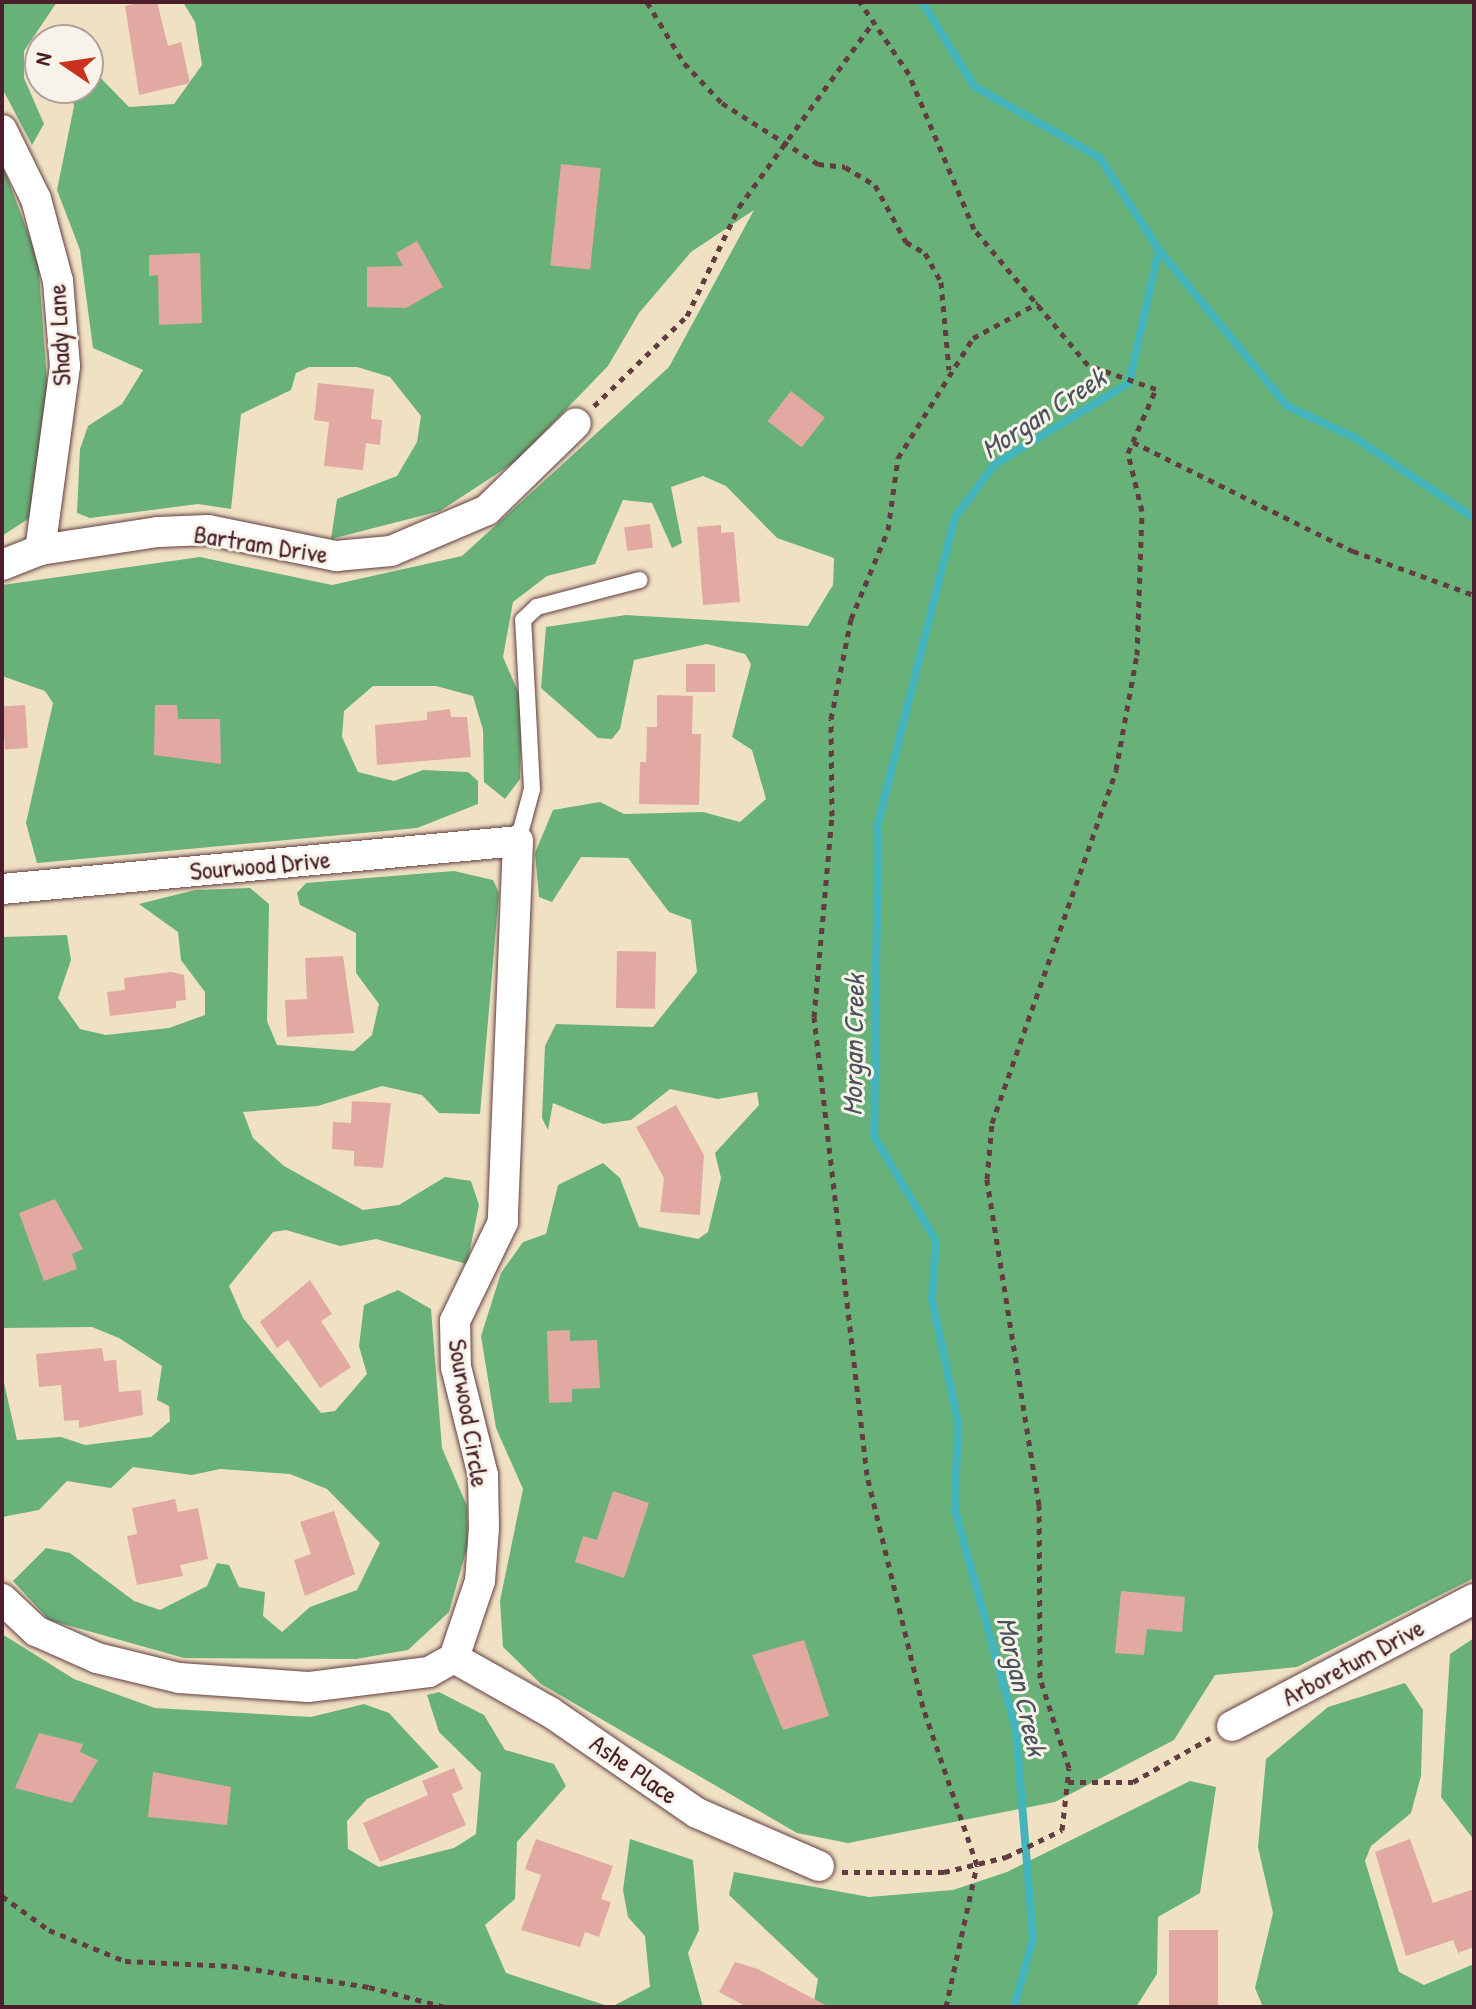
<!DOCTYPE html>
<html>
<head>
<meta charset="utf-8">
<style>
	body { margin:0 }
	#map { position:relative; width:1476px; height:2009px; overflow:hidden; background:#f0e1c3; font-family:"Patrick Hand",sans-serif }
	div>[style] { position:absolute }
	.forest>* { inset:0; background:#68b279 }
	.stream>* { height:8px; margin:-4px; padding:0 4px; transform-origin:4px; border-radius:4px; background:#44b4bd }
	.building>* { inset:0; background:#e1a9a2; transform-origin:0 0 }
	.path>* { height:5px; margin-top:-2.5px; transform-origin:0; background:repeating-linear-gradient(90deg,#633c42 0 6px,transparent 0 12px) }
	.roads { filter:drop-shadow(0 0 2px #633c42) drop-shadow(0 0 2px #633c42) }
	.lane>* { height:16px; margin:-8px; padding:0 8px; transform-origin:8px; border-radius:8px; background:#fff }
	.street>* { height:30px; margin:-15px; padding:0 15px; transform-origin:15px; border-radius:15px; background:#fff }
	span { translate:-50% -50%; white-space:nowrap; text-align:center; line-height:1.15; -webkit-text-stroke:6px #f7f3e8; paint-order:stroke }
	.street-label { font-size:26px; color:#4a1f2b }
	.water-label { font-size:28px; color:#48535e; font-style:italic }
	.frame { position:absolute; inset:0; border:4px solid #4a1f2b; pointer-events:none }
	.north { position:absolute; left:24px; top:24px; width:80px; height:80px; box-sizing:border-box; background:#f7f3e8; border:2px solid #b29e9c; border-radius:50%; rotate:283deg; font-size:22px; font-weight:700; line-height:32px; text-align:center; color:#4a1f2b }
	.north::after { content:''; display:block; margin:auto; width:28px; height:36px; background:#c8321e; clip-path:polygon(50% 0,100% 100%,50% 72%,0 100%) }
</style>
</head>
<body>
<div id="map">
	<div class="forest">
		<i style="clip-path:polygon(2px 2px,57px 2px,24px 51px,24px 78px,44px 124px,32px 145px,2px 88px)"></i>
		<i style="clip-path:polygon(183px 2px,1474px 2px,1474px 1578px,1297px 1667px,1215px 1675px,1174px 1740px,1055px 1802px,848px 1843px,797px 1833px,541px 1684px,503px 1647px,500px 1601px,523px 1489px,496px 1428px,481px 1336px,501px 1273px,523px 1242px,546px 1234px,558px 1185px,603px 1163px,620px 1178px,639px 1227px,698px 1239px,708px 1232px,721px 1178px,715px 1153px,759px 1105px,757px 1092px,718px 1099px,670px 1089px,631px 1120px,603px 1124px,553px 1103px,548px 1130px,542px 1118px,545px 1046px,556px 1024px,653px 1027px,697px 972px,691px 920px,669px 912px,628px 858px,581px 857px,552px 902px,539px 897px,535px 853px,553px 810px,600px 802px,624px 814px,703px 812px,740px 822px,766px 799px,752px 750px,732px 737px,751px 664px,745px 654px,707px 644px,634px 660px,620px 729px,612px 739px,598px 738px,541px 688px,546px 627px,626px 615px,808px 626px,833px 585px,834px 558px,777px 538px,726px 486px,703px 476px,671px 487px,682px 543px,672px 548px,652px 503px,623px 500px,595px 564px,547px 576px,513px 602px,503px 657px,522px 701px,520px 779px,505px 799px,484px 782px,483px 730px,473px 696px,436px 686px,373px 686px,344px 711px,342px 737px,358px 772px,394px 781px,423px 770px,468px 772px,478px 781px,478px 804px,417px 828px,37px 863px,26px 823px,53px 703px,45px 691px,2px 676px,2px 585px,200px 557px,332px 585px,462px 556px,669px 367px,754px 210px,691px 252px,639px 313px,608px 366px,515px 462px,440px 511px,331px 539px,337px 499px,397px 476px,417px 442px,421px 416px,390px 377px,357px 367px,309px 367px,296px 373px,291px 390px,241px 414px,231px 509px,198px 504px,90px 518px,77px 513px,80px 449px,88px 426px,122px 404px,143px 370px,93px 348px,80px 250px,57px 190px,74px 106px,69px 88px,88px 88px,88px 65px,129px 107px,174px 104px,202px 65px,195px 22px)"></i>
		<i style="clip-path:polygon(2px 164px,38px 259px,49px 409px,31px 517px,2px 536px)"></i>
		<i style="clip-path:polygon(454px 871px,493px 880px,499px 893px,480px 1114px,439px 1113px,422px 1095px,382px 1086px,318px 1106px,243px 1112px,253px 1138px,284px 1166px,363px 1210px,399px 1205px,445px 1177px,471px 1181px,479px 1205px,467px 1264px,376px 1239px,340px 1246px,286px 1230px,273px 1232px,229px 1286px,243px 1318px,321px 1413px,335px 1411px,367px 1374px,359px 1346px,364px 1305px,398px 1290px,431px 1309px,442px 1448px,467px 1506px,468px 1544px,449px 1612px,408px 1650px,356px 1659px,184px 1658px,49px 1620px,13px 1581px,46px 1548px,70px 1553px,134px 1601px,160px 1610px,207px 1586px,217px 1563px,229px 1565px,239px 1587px,265px 1592px,263px 1616px,282px 1632px,310px 1607px,357px 1590px,380px 1543px,327px 1489px,290px 1474px,220px 1469px,192px 1475px,133px 1467px,111px 1488px,67px 1481px,39px 1510px,2px 1517px,2px 1374px,17px 1440px,61px 1437px,85px 1445px,151px 1437px,170px 1421px,169px 1406px,157px 1400px,162px 1366px,119px 1338px,92px 1327px,2px 1328px,2px 937px,67px 935px,71px 960px,58px 998px,80px 1029px,106px 1035px,169px 1028px,205px 1015px,205px 992px,181px 960px,178px 932px,139px 904px,195px 890px,250px 888px,269px 904px,267px 1021px,277px 1045px,354px 1051px,372px 1035px,379px 1004px,356px 973px,356px 933px,300px 905px,297px 893px,306px 883px)"></i>
		<i style="clip-path:polygon(2px 1634px,74px 1679px,155px 1708px,311px 1717px,364px 1704px,389px 1713px,439px 1767px,367px 1799px,347px 1821px,348px 1849px,379px 1867px,454px 1848px,476px 1834px,481px 1773px,439px 1732px,427px 1695px,439px 1692px,484px 1715px,505px 1750px,554px 1764px,566px 1786px,517px 1842px,515px 1899px,485px 1925px,506px 1973px,611px 2007px,650px 1987px,645px 1936px,628px 1917px,623px 1890px,630px 1839px,693px 1860px,699px 1930px,688px 1953px,703px 2007px,2px 2007px)"></i>
		<i style="clip-path:polygon(1474px 1638px,1474px 1840px,1441px 1797px,1450px 1654px)"></i>
		<i style="clip-path:polygon(1405px 1683px,1423px 1710px,1421px 1776px,1411px 1813px,1371px 1846px,1365px 1861px,1399px 1972px,1424px 1985px,1474px 1964px,1474px 2007px,1263px 2007px,1255px 1988px,1273px 1913px,1258px 1847px,1266px 1759px,1328px 1707px)"></i>
		<i style="clip-path:polygon(1190px 1781px,1216px 1787px,1200px 1893px,1158px 1917px,1157px 1974px,1136px 2007px,813px 2007px,818px 1979px,729px 1895px,734px 1872px,869px 1897px,953px 1890px,1007px 1872px)"></i>
	</div>
	<div class="stream">
		<i style="left:922px;top:2px;width:99px;rotate:58.2deg"></i>
		<i style="left:974px;top:86px;width:145px;rotate:29.7deg"></i>
		<i style="left:1100px;top:158px;width:109px;rotate:57.3deg"></i>
		<i style="left:1159px;top:250px;width:136px;rotate:102.7deg"></i>
		<i style="left:1129px;top:383px;width:157px;rotate:148.8deg"></i>
		<i style="left:995px;top:464px;width:66px;rotate:127deg"></i>
		<i style="left:955px;top:517px;width:316px;rotate:104.1deg"></i>
		<i style="left:878px;top:823px;width:313px;rotate:90.7deg"></i>
		<i style="left:874px;top:1136px;width:122px;rotate:59.4deg"></i>
		<i style="left:936px;top:1241px;width:58px;rotate:93.9deg"></i>
		<i style="left:932px;top:1299px;width:126px;rotate:78.1deg"></i>
		<i style="left:958px;top:1422px;width:88px;rotate:92deg"></i>
		<i style="left:955px;top:1510px;width:228px;rotate:74.5deg"></i>
		<i style="left:1016px;top:1730px;width:210px;rotate:85.3deg"></i>
		<i style="left:1033px;top:1939px;width:71px;rotate:105.6deg"></i>
		<i style="left:1159px;top:250px;width:202px;rotate:50.6deg"></i>
		<i style="left:1287px;top:406px;width:74px;rotate:24.8deg"></i>
		<i style="left:1354px;top:437px;width:145px;rotate:34deg"></i>
	</div>
	<div class="building">
		<i style="clip-path:polygon(142px 2px,157px 2px,168px 46px,181px 42px,190px 83px,139px 95px,125px 6px)"></i>
		<i style="left:561px;top:164px;width:40px;height:102px;rotate:6deg"></i>
		<i style="clip-path:polygon(417px 241px,443px 287px,406px 308px,367px 307px,367px 267px,403px 266px,396px 253px)"></i>
		<i style="clip-path:polygon(200px 253px,202px 323px,159px 325px,158px 275px,149px 276px,149px 255px)"></i>
		<i style="clip-path:polygon(318px 383px,374px 389px,371px 419px,382px 420px,380px 445px,366px 443px,363px 470px,324px 466px,329px 422px,314px 420px)"></i>
		<i style="left:791px;top:391px;width:43px;height:38px;rotate:38deg"></i>
		<i style="left:650px;top:524px;width:24px;height:26px;rotate:83deg"></i>
		<i style="clip-path:polygon(721px 525px,721px 533px,734px 532px,740px 602px,703px 605px,697px 527px)"></i>
		<i style="left:686px;top:664px;width:29px;height:28px"></i>
		<i style="clip-path:polygon(657px 695px,693px 696px,692px 734px,701px 734px,699px 805px,639px 804px,640px 762px,646px 762px,647px 727px,657px 727px)"></i>
		<i style="left:25px;top:705px;width:43px;height:23px;rotate:86deg"></i>
		<i style="clip-path:polygon(155px 705px,177px 705px,178px 719px,220px 719px,221px 764px,154px 755px)"></i>
		<i style="clip-path:polygon(450px 709px,451px 717px,467px 717px,471px 757px,377px 765px,375px 725px,427px 720px,427px 712px)"></i>
		<i style="left:617px;top:951px;width:39px;height:57px;rotate:1deg"></i>
		<i style="clip-path:polygon(343px 956px,354px 1033px,287px 1037px,285px 1000px,307px 999px,305px 958px)"></i>
		<i style="clip-path:polygon(171px 972px,184px 975px,186px 1000px,176px 1001px,176px 1008px,110px 1016px,107px 992px,125px 990px,124px 978px)"></i>
		<i style="clip-path:polygon(352px 1101px,391px 1103px,383px 1168px,354px 1166px,354px 1151px,332px 1149px,333px 1122px,351px 1123px)"></i>
		<i style="clip-path:polygon(676px 1105px,704px 1155px,700px 1215px,660px 1212px,664px 1178px,636px 1127px)"></i>
		<i style="clip-path:polygon(55px 1199px,83px 1249px,72px 1254px,77px 1269px,44px 1281px,19px 1213px)"></i>
		<i style="clip-path:polygon(310px 1280px,332px 1314px,321px 1321px,351px 1367px,320px 1388px,288px 1340px,277px 1348px,260px 1322px)"></i>
		<i style="clip-path:polygon(570px 1330px,570px 1341px,597px 1340px,600px 1388px,572px 1389px,572px 1402px,549px 1403px,547px 1331px)"></i>
		<i style="clip-path:polygon(102px 1348px,104px 1361px,116px 1360px,119px 1392px,141px 1390px,143px 1415px,79px 1428px,79px 1420px,64px 1421px,61px 1385px,39px 1387px,36px 1354px)"></i>
		<i style="clip-path:polygon(613px 1491px,649px 1503px,624px 1578px,575px 1562px,583px 1536px,597px 1540px)"></i>
		<i style="clip-path:polygon(175px 1499px,178px 1512px,198px 1508px,208px 1559px,180px 1565px,183px 1576px,137px 1585px,127px 1536px,137px 1534px,132px 1508px)"></i>
		<i style="clip-path:polygon(334px 1511px,355px 1574px,305px 1596px,294px 1560px,311px 1554px,300px 1522px)"></i>
		<i style="clip-path:polygon(1121px 1591px,1185px 1597px,1182px 1632px,1147px 1629px,1144px 1655px,1115px 1653px)"></i>
		<i style="clip-path:polygon(804px 1640px,829px 1716px,783px 1730px,752px 1655px)"></i>
		<i style="clip-path:polygon(39px 1733px,83px 1744px,80px 1752px,98px 1760px,72px 1803px,15px 1788px)"></i>
		<i style="clip-path:polygon(454px 1768px,463px 1789px,452px 1794px,466px 1825px,380px 1862px,363px 1823px,428px 1795px,422px 1781px)"></i>
		<i style="clip-path:polygon(153px 1772px,231px 1787px,227px 1825px,148px 1817px)"></i>
		<i style="clip-path:polygon(536px 1839px,613px 1866px,601px 1899px,611px 1902px,599px 1937px,585px 1932px,580px 1947px,521px 1930px,541px 1875px,525px 1869px)"></i>
		<i style="clip-path:polygon(1410px 1839px,1433px 1903px,1474px 1889px,1474px 1947px,1458px 1953px,1453px 1940px,1406px 1956px,1375px 1852px)"></i>
		<i style="left:1218px;top:1930px;width:77px;height:49px;rotate:90deg"></i>
		<i style="clip-path:polygon(735px 1962px,758px 1969px,829px 2007px,747px 2007px,719px 1992px)"></i>
	</div>
	<div class="path">
		<i style="left:647px;top:2px;width:71px;rotate:58.8deg"></i>
		<i style="left:684px;top:63px;width:55px;rotate:46.5deg"></i>
		<i style="left:722px;top:103px;width:114px;rotate:32.4deg"></i>
		<i style="left:818px;top:164px;width:27px;rotate:6deg"></i>
		<i style="left:845px;top:167px;width:35px;rotate:31deg"></i>
		<i style="left:875px;top:185px;width:65px;rotate:61.5deg"></i>
		<i style="left:906px;top:242px;width:22px;rotate:30deg"></i>
		<i style="left:925px;top:253px;width:33px;rotate:61deg"></i>
		<i style="left:941px;top:282px;width:88px;rotate:84.8deg"></i>
		<i style="left:594px;top:406px;width:129px;rotate:-44.1deg"></i>
		<i style="left:687px;top:316px;width:121px;rotate:-64.5deg"></i>
		<i style="left:739px;top:207px;width:225px;rotate:-54deg"></i>
		<i style="left:1133px;top:442px;width:246px;rotate:26.4deg"></i>
		<i style="left:1353px;top:551px;width:129px;rotate:20deg"></i>
		<i style="left:1068px;top:1782px;width:65px"></i>
		<i style="left:1133px;top:1782px;width:89px;rotate:-29.7deg"></i>
		<i style="left:842px;top:1872px;width:102px"></i>
		<i style="left:944px;top:1872px;width:64px;rotate:-13.6deg"></i>
		<i style="left:1006px;top:1857px;width:62px;rotate:-25.7deg"></i>
		<i style="left:1062px;top:1830px;width:62px;rotate:-83.6deg"></i>
		<i style="left:1069px;top:1768px;width:95px;rotate:-107.9deg"></i>
		<i style="left:1040px;top:1678px;width:173px;rotate:-90.3deg"></i>
		<i style="left:1039px;top:1505px;width:330px;rotate:-99.1deg"></i>
		<i style="left:987px;top:1179px;width:56px;rotate:-84.9deg"></i>
		<i style="left:992px;top:1123px;width:374px;rotate:-70.6deg"></i>
		<i style="left:1116px;top:770px;width:117px;rotate:-79.7deg"></i>
		<i style="left:1137px;top:655px;width:144px;rotate:-88deg"></i>
		<i style="left:1142px;top:511px;width:60px;rotate:-103.6deg"></i>
		<i style="left:1128px;top:453px;width:70px;rotate:-66.4deg"></i>
		<i style="left:1156px;top:389px;width:72px;rotate:-160.6deg"></i>
		<i style="left:1088px;top:365px;width:177px;rotate:-130deg"></i>
		<i style="left:974px;top:229px;width:168px;rotate:-112.8deg"></i>
		<i style="left:909px;top:74px;width:87px;rotate:-124.2deg"></i>
		<i style="left:2px;top:1896px;width:58px;rotate:35.9deg"></i>
		<i style="left:49px;top:1930px;width:82px;rotate:22.2deg"></i>
		<i style="left:125px;top:1961px;width:107px;rotate:2.7deg"></i>
		<i style="left:232px;top:1966px;width:139px;rotate:8.7deg"></i>
		<i style="left:369px;top:1987px;width:79px;rotate:14.7deg"></i>
		<i style="left:946px;top:2007px;width:145px;rotate:-77.7deg"></i>
		<i style="left:977px;top:1865px;width:167px;rotate:-108.9deg"></i>
		<i style="left:923px;top:1707px;width:239px;rotate:-103.6deg"></i>
		<i style="left:867px;top:1475px;width:461px;rotate:-96.6deg"></i>
		<i style="left:814px;top:1017px;width:202px;rotate:-84.9deg"></i>
		<i style="left:832px;top:816px;width:97px;rotate:-90.6deg"></i>
		<i style="left:831px;top:719px;width:102px;rotate:-78.7deg"></i>
		<i style="left:851px;top:619px;width:96px;rotate:-67.4deg"></i>
		<i style="left:888px;top:530px;width:73px;rotate:-82.1deg"></i>
		<i style="left:898px;top:458px;width:142px;rotate:-58deg"></i>
		<i style="left:973px;top:338px;width:74px;rotate:-28.3deg"></i>
	</div>
	<div class="roads">
		<div class="lane">
			<i style="left:518px;top:841px;width:54px;rotate:-74.9deg"></i>
			<i style="left:532px;top:789px;width:169px;rotate:-93deg"></i>
			<i style="left:523px;top:620px;width:19px;rotate:-43deg"></i>
			<i style="left:537px;top:607px;width:106px;rotate:-14.7deg"></i>
		</div>
		<div class="street">
			<i style="left:2px;top:130px;width:77px;rotate:63.8deg"></i>
			<i style="left:36px;top:199px;width:85px;rotate:75deg"></i>
			<i style="left:58px;top:281px;width:85px;rotate:85.3deg"></i>
			<i style="left:65px;top:366px;width:186px;rotate:97.7deg"></i>
			<i style="left:2px;top:565px;width:41px;rotate:-21.5deg"></i>
			<i style="left:40px;top:550px;width:119px;rotate:-8.7deg"></i>
			<i style="left:158px;top:532px;width:50px;rotate:-2.3deg"></i>
			<i style="left:208px;top:530px;width:131px;rotate:11.5deg"></i>
			<i style="left:336px;top:556px;width:55px;rotate:-5.2deg"></i>
			<i style="left:391px;top:551px;width:104px;rotate:-23.1deg"></i>
			<i style="left:487px;top:510px;width:124px;rotate:-44.3deg"></i>
			<i style="left:2px;top:889px;width:518px;rotate:-5.31deg"></i>
			<i style="left:518px;top:841px;width:381px;rotate:92.3deg"></i>
			<i style="left:503px;top:1222px;width:110px;rotate:115.9deg"></i>
			<i style="left:455px;top:1321px;width:46px;rotate:88.8deg"></i>
			<i style="left:456px;top:1367px;width:111px;rotate:76deg"></i>
			<i style="left:483px;top:1475px;width:53px;rotate:88.9deg"></i>
			<i style="left:484px;top:1528px;width:53px;rotate:94.3deg"></i>
			<i style="left:480px;top:1581px;width:81px;rotate:108.7deg"></i>
			<i style="left:454px;top:1658px;width:29px;rotate:151deg"></i>
			<i style="left:429px;top:1672px;width:122px;rotate:172.9deg"></i>
			<i style="left:308px;top:1687px;width:129px;rotate:-176deg"></i>
			<i style="left:179px;top:1678px;width:84px;rotate:-166.3deg"></i>
			<i style="left:97px;top:1658px;width:67px;rotate:-156.1deg"></i>
			<i style="left:36px;top:1631px;width:47px;rotate:-136.7deg"></i>
			<i style="left:454px;top:1658px;width:110px;rotate:29.4deg"></i>
			<i style="left:550px;top:1712px;width:178px;rotate:34.5deg"></i>
			<i style="left:697px;top:1813px;width:133px;rotate:23.5deg"></i>
			<i style="left:1232px;top:1726px;width:273px;rotate:-27.7deg"></i>
		</div>
	</div>
	<div class="street-label">
		<span style="left:59px;top:335px;rotate:-93deg">Shady Lane</span>
		<span style="left:261px;top:544px;rotate:9deg">Bartram Drive</span>
		<span style="left:260px;top:865px;rotate:-5deg">Sourwood Drive</span>
		<span style="left:469px;top:1413px;rotate:81deg">Sourwood Circle</span>
		<span style="left:1353px;top:1662px;rotate:-28deg">Arboretum Drive</span>
		<span style="left:634px;top:1769px;rotate:35deg">Ashe Place</span>
	</div>
	<div class="water-label">
		<span style="left:1043px;top:413px;rotate:-33deg">Morgan Creek</span>
		<span style="left:853px;top:1045px;rotate:-89deg">Morgan Creek</span>
		<span style="left:1022px;top:1686px;rotate:77deg">Morgan Creek</span>
	</div>
	<div class="frame"></div>
	<div class="north">N</div>
</div>
</body>
</html>
